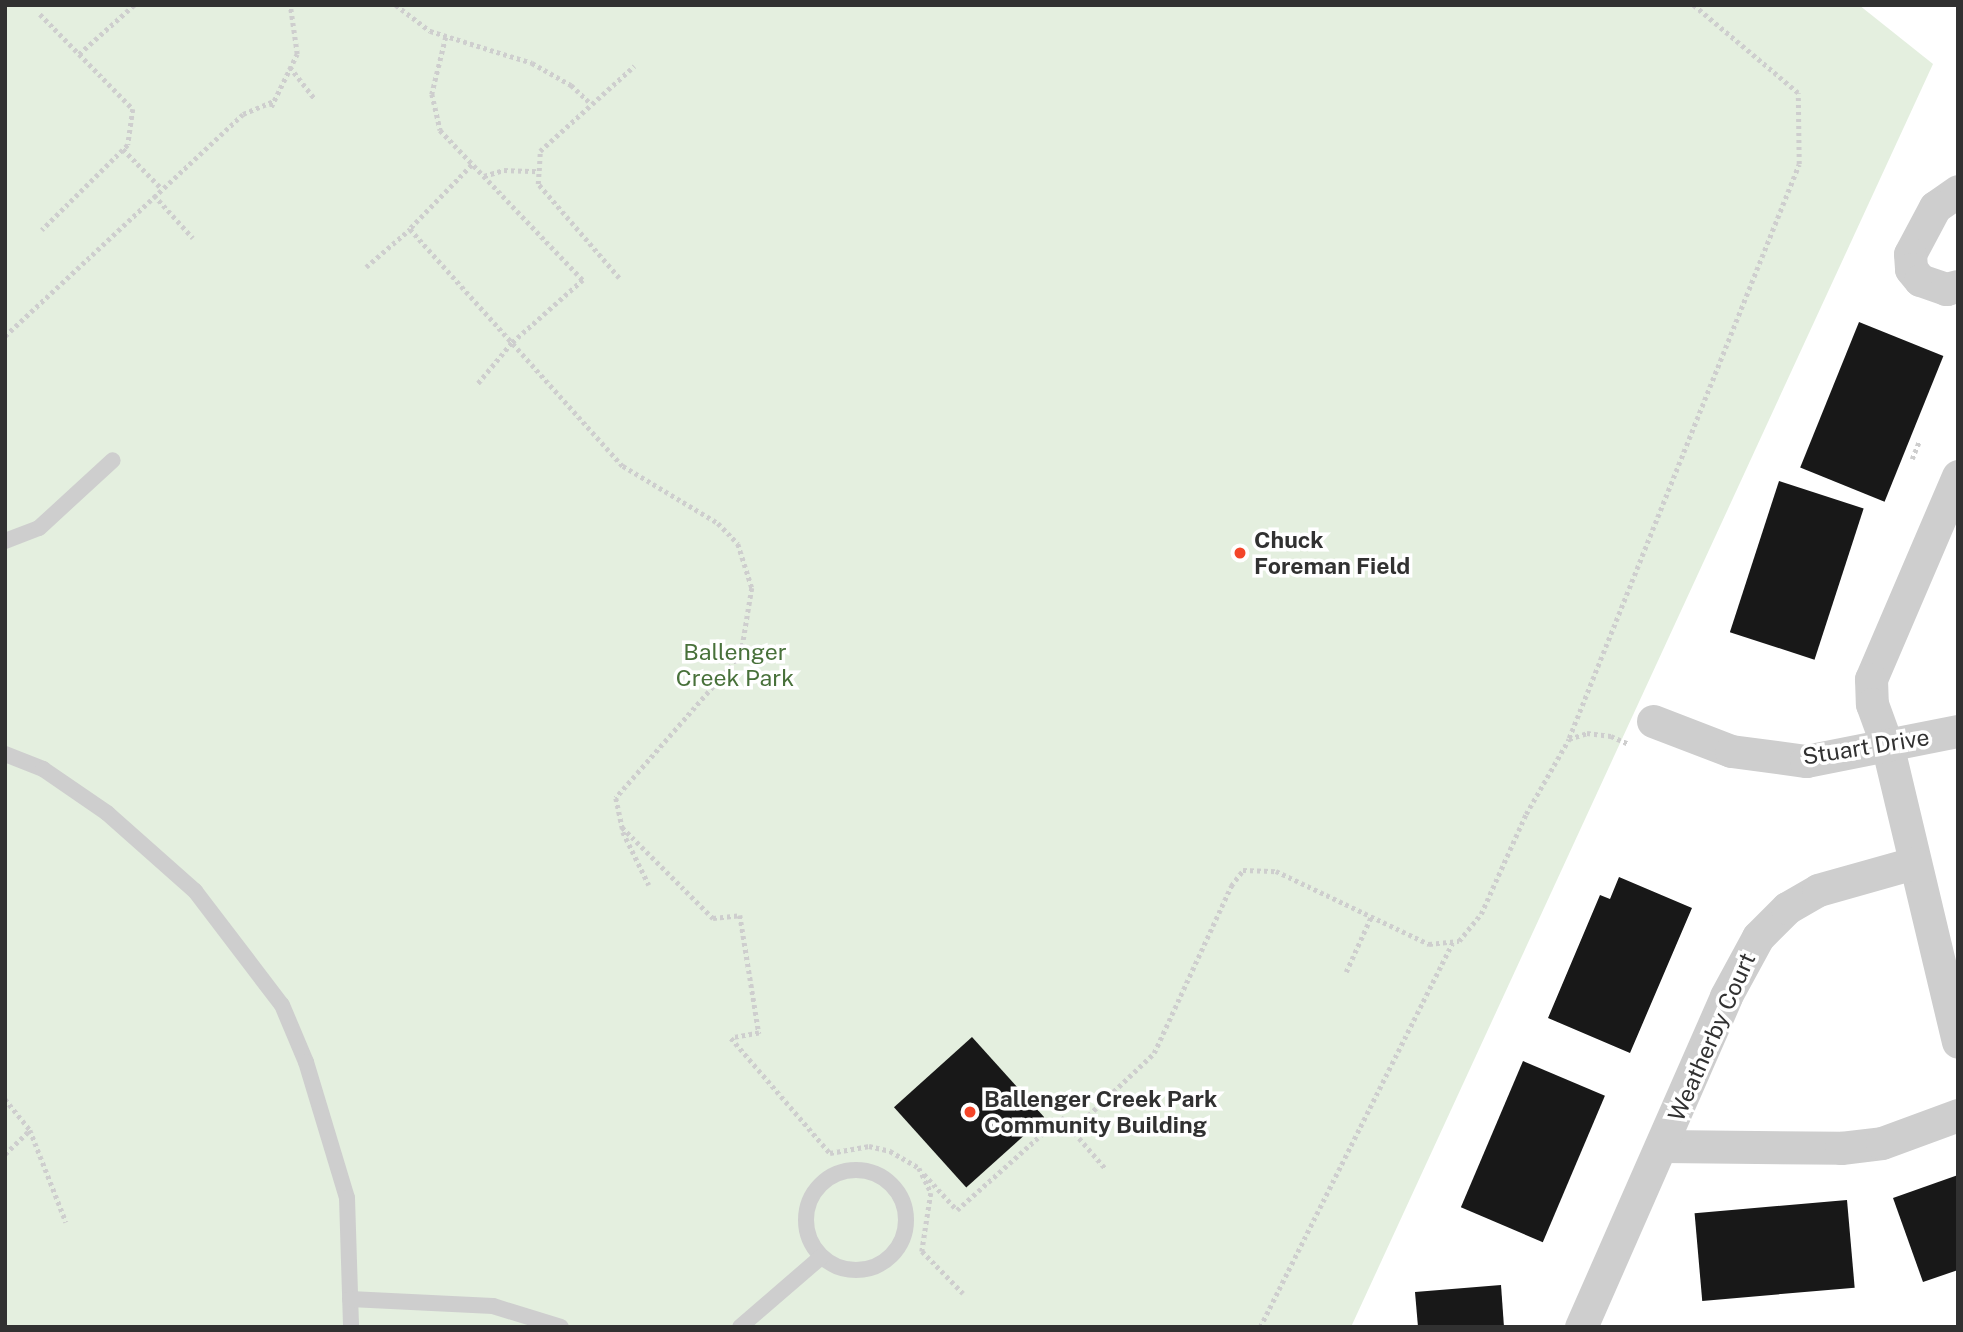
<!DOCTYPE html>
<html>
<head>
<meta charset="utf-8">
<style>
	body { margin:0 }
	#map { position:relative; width:1963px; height:1332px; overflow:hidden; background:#fff; font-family:"Public Sans",sans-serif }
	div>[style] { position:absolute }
	.green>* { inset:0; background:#e4efdf }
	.building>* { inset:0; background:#181818; transform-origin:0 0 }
	.path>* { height:4.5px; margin-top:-2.25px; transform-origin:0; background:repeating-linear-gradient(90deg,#cecece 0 3.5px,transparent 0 7px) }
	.service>* { height:16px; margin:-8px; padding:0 8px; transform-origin:8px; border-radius:8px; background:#cecece }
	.service>.ring { margin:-8px; padding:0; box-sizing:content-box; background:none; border:16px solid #cecece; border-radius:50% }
	.minor>* { height:33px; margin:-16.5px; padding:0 16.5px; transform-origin:16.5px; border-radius:16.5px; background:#cecece }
	.dots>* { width:19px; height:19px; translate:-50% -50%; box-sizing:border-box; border:4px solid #fff; border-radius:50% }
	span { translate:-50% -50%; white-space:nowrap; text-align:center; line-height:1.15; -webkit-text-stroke:7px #fff; paint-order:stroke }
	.poi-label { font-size:23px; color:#313131; font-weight:700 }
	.left { translate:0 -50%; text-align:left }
	.park-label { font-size:23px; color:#48713a }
	.street-label { font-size:23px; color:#313131 }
	.frame { position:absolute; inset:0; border:7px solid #313131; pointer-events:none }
</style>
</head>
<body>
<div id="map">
	<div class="green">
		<i style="clip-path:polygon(5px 5px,1859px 5px,1933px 64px,1351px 1327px,5px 1327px)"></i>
	</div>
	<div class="building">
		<i style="left:1859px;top:322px;width:91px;height:157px;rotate:22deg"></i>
		<i style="left:1779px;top:481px;width:89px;height:159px;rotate:18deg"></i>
		<i style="clip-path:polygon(1619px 877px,1692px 908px,1630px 1053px,1548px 1018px,1600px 895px,1610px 899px)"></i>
		<i style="left:972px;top:1037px;width:108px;height:105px;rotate:48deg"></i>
		<i style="left:1523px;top:1061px;width:89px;height:159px;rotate:23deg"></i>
		<i style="clip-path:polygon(1958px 1175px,1958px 1270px,1923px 1282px,1893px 1198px)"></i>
		<i style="left:1847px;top:1200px;width:88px;height:153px;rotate:85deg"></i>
		<i style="clip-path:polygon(1501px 1285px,1504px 1327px,1418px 1327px,1415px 1292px)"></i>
	</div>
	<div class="path">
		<i style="left:396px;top:5px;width:43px;rotate:37.4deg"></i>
		<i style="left:430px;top:31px;width:107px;rotate:17.4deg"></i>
		<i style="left:532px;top:63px;width:45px;rotate:29.4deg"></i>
		<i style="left:571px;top:85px;width:25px;rotate:43deg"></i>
		<i style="left:40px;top:14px;width:133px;rotate:45.6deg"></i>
		<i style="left:133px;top:109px;width:36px;rotate:98deg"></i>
		<i style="left:128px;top:145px;width:121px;rotate:135.3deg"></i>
		<i style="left:446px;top:37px;width:59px;rotate:103.8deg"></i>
		<i style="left:432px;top:94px;width:37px;rotate:77deg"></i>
		<i style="left:440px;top:130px;width:207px;rotate:46.4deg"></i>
		<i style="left:583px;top:280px;width:95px;rotate:138.4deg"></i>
		<i style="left:512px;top:343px;width:55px;rotate:129.8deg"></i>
		<i style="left:79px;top:54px;width:74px;rotate:-41.7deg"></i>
		<i style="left:290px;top:67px;width:41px;rotate:52deg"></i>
		<i style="left:271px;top:107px;width:59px;rotate:-63.9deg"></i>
		<i style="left:297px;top:54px;width:49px;rotate:-98.1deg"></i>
		<i style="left:123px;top:149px;width:54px;rotate:45.7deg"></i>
		<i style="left:472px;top:165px;width:89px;rotate:134.1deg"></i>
		<i style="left:410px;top:229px;width:319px;rotate:48.1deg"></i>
		<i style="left:623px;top:466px;width:111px;rotate:31deg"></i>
		<i style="left:718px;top:523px;width:29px;rotate:46deg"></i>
		<i style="left:738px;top:544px;width:46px;rotate:72.3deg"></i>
		<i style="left:752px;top:588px;width:68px;rotate:99.3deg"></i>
		<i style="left:741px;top:655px;width:190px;rotate:131.2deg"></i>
		<i style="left:616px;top:798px;width:35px;rotate:78deg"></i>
		<i style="left:623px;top:832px;width:59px;rotate:63.9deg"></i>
		<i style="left:484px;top:176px;width:21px;rotate:-17deg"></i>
		<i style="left:504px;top:170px;width:35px;rotate:2deg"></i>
		<i style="left:154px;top:195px;width:58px;rotate:47.8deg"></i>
		<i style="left:366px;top:267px;width:58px;rotate:-40.8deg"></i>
		<i style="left:619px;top:278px;width:124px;rotate:-130.8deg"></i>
		<i style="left:538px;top:184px;width:13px;rotate:-86deg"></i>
		<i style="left:539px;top:171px;width:20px;rotate:-87deg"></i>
		<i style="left:540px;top:151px;width:127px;rotate:-42.1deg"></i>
		<i style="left:5px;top:336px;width:325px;rotate:-43deg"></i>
		<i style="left:243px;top:114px;width:33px;rotate:-23deg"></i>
		<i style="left:1912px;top:459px;width:18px;rotate:-68deg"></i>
		<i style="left:1569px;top:738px;width:618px;rotate:-68.16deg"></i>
		<i style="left:1799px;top:164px;width:71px;rotate:-90.8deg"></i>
		<i style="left:1798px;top:93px;width:137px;rotate:-140deg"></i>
		<i style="left:622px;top:827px;width:129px;rotate:45deg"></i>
		<i style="left:713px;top:918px;width:27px;rotate:-6deg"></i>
		<i style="left:740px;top:915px;width:120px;rotate:80.9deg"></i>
		<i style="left:759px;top:1033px;width:28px;rotate:170deg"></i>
		<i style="left:731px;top:1038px;width:152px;rotate:49.3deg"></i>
		<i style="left:830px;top:1153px;width:40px;rotate:-10deg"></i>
		<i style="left:869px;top:1146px;width:22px;rotate:13deg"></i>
		<i style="left:890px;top:1151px;width:34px;rotate:30deg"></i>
		<i style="left:919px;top:1168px;width:28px;rotate:64deg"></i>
		<i style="left:931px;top:1193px;width:59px;rotate:98.8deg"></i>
		<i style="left:922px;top:1251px;width:59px;rotate:45.7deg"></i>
		<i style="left:1346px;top:972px;width:60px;rotate:-65.6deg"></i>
		<i style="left:5px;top:1099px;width:40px;rotate:51deg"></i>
		<i style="left:30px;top:1130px;width:99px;rotate:68.6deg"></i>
		<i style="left:1073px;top:1130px;width:112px;rotate:-43.5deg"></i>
		<i style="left:1154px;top:1053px;width:184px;rotate:-65.2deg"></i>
		<i style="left:1231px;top:886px;width:20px;rotate:-53deg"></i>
		<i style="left:1243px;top:870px;width:33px;rotate:2deg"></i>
		<i style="left:1276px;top:871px;width:170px;rotate:25.5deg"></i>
		<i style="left:1429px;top:944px;width:30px;rotate:-6deg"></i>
		<i style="left:1459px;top:941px;width:35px;rotate:-51deg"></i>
		<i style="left:1481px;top:914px;width:110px;rotate:-65.8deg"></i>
		<i style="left:1526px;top:814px;width:86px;rotate:-60.2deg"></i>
		<i style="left:1569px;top:739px;width:19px;rotate:-18deg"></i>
		<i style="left:1587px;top:733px;width:24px;rotate:7deg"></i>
		<i style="left:1611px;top:736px;width:20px;rotate:24deg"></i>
		<i style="left:5px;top:1154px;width:35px;rotate:-44deg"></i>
		<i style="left:924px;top:1174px;width:49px;rotate:47.5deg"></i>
		<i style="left:957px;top:1210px;width:140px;rotate:-41.8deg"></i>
		<i style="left:1061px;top:1117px;width:67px;rotate:49.2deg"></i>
		<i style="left:1260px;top:1327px;width:429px;rotate:-63.4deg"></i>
	</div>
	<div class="service">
		<i style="left:5px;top:541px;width:36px;rotate:-21deg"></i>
		<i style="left:39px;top:528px;width:100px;rotate:-42.6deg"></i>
		<i style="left:5px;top:754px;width:41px;rotate:21.5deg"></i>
		<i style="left:43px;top:769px;width:78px;rotate:34.5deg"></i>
		<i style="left:107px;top:813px;width:118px;rotate:41.6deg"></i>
		<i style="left:195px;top:891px;width:143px;rotate:52.7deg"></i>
		<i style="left:282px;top:1005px;width:62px;rotate:67.2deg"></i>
		<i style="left:306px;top:1062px;width:142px;rotate:73.2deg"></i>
		<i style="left:347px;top:1198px;width:129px;rotate:88.2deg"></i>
		<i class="ring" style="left:806px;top:1170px;width:84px;height:84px"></i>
		<i style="left:350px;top:1299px;width:143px;rotate:2.8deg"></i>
		<i style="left:493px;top:1306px;width:71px;rotate:17.2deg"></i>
		<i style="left:740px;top:1327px;width:107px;rotate:-40.8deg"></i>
	</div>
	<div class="minor">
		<i style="left:1958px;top:191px;width:28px;rotate:145deg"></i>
		<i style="left:1935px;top:207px;width:53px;rotate:118deg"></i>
		<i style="left:1910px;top:254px;width:15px;rotate:86deg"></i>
		<i style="left:1911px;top:269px;width:14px;rotate:51deg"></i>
		<i style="left:1920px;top:280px;width:28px;rotate:19deg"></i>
		<i style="left:1946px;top:289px;width:12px;rotate:-14deg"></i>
		<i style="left:1958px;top:476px;width:221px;rotate:113.2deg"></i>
		<i style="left:1871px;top:679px;width:25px;rotate:88deg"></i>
		<i style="left:1872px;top:704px;width:47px;rotate:70deg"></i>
		<i style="left:1888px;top:748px;width:302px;rotate:76.6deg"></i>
		<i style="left:1653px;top:721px;width:84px;rotate:21deg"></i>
		<i style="left:1731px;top:751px;width:76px;rotate:7.6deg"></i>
		<i style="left:1806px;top:761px;width:155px;rotate:-11.2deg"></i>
		<i style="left:1663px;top:1146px;width:178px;rotate:0.6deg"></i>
		<i style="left:1841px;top:1148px;width:41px;rotate:-7deg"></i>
		<i style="left:1882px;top:1143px;width:81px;rotate:-20.2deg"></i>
		<i style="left:1581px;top:1327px;width:361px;rotate:-66.3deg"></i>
		<i style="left:1726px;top:996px;width:67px;rotate:-61.5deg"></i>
		<i style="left:1758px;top:937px;width:41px;rotate:-45deg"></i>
		<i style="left:1787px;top:908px;width:36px;rotate:-30deg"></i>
		<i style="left:1818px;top:890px;width:100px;rotate:-15.7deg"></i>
	</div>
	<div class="dots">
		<i style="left:1240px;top:553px;background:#f34529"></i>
		<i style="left:970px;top:1112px;background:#f34529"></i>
	</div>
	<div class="poi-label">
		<span class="left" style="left:1254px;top:553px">Chuck<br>Foreman Field</span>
		<span class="left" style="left:984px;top:1112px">Ballenger Creek Park<br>Community Building</span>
	</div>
	<div class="park-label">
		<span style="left:735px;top:665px">Ballenger<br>Creek Park</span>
	</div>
	<div class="street-label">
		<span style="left:1866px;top:747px;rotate:-9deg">Stuart Drive</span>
		<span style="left:1712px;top:1037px;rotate:-66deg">Weatherby Court</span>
	</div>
	<div class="frame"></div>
</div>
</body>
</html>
